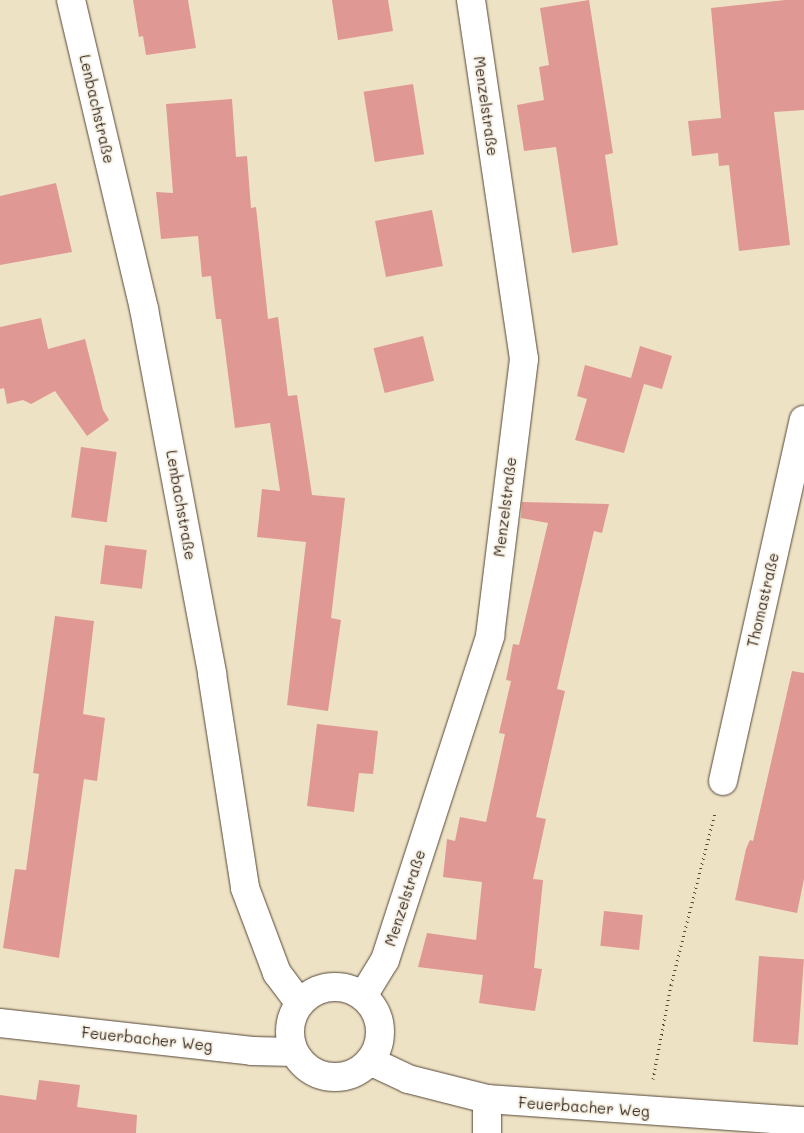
<!DOCTYPE html>
<html>
<head>
<meta charset="utf-8">
<style>
	body { margin:0 }
	#map { position:relative; width:804px; height:1133px; overflow:hidden; background:#eee2c5; font-family:Mali,sans-serif }
	div>[style] { position:absolute }
	.building>* { inset:0; background:#df9894; transform-origin:0 0 }
	.path>* { height:3px; margin-top:-1.5px; transform-origin:0; background:repeating-linear-gradient(90deg,#564637 0 1px,transparent 0 5px) }
	.roads { filter:drop-shadow(0 0 1px #564637) drop-shadow(0 0 1px #564637) }
	.minor>* { height:28px; margin:-14px; padding:0 14px; transform-origin:14px; border-radius:14px; background:#fff }
	.minor>.ring { margin:-14px; padding:0; box-sizing:content-box; background:none; border:28px solid #fff; border-radius:50% }
	span { translate:-50% -50%; white-space:nowrap; text-align:center; line-height:1.15; -webkit-text-stroke:4px #f7f3e8; paint-order:stroke }
	.street-label { font-size:15px; color:#3b2a1e }
</style>
</head>
<body>
<div id="map">
	<div class="building">
		<i style="clip-path:polygon(133px 0,188px 0,196px 48px,146px 55px,143px 36px,139px 37px)"></i>
		<i style="clip-path:polygon(332px 0,388px 0,393px 31px,338px 40px)"></i>
		<i style="clip-path:polygon(589px 0,613px 153px,605px 155px,618px 245px,572px 253px,556px 147px,524px 151px,517px 105px,544px 100px,539px 67px,549px 65px,540px 8px)"></i>
		<i style="clip-path:polygon(785px 0,804px 0,804px 110px,774px 112px,790px 245px,739px 251px,729px 165px,719px 166px,718px 153px,692px 156px,688px 121px,721px 118px,711px 8px)"></i>
		<i style="left:413px;top:84px;width:71px;height:50px;rotate:81deg"></i>
		<i style="clip-path:polygon(232px 99px,236px 157px,247px 156px,251px 208px,256px 207px,268px 319px,278px 317px,288px 396px,297px 395px,312px 495px,345px 498px,331px 618px,341px 620px,328px 711px,287px 705px,306px 542px,257px 537px,262px 489px,280px 491px,270px 423px,235px 428px,221px 319px,216px 319px,211px 276px,202px 277px,198px 236px,161px 239px,156px 192px,173px 193px,166px 104px)"></i>
		<i style="clip-path:polygon(56px 183px,72px 252px,0 265px,0 196px)"></i>
		<i style="left:432px;top:210px;width:57px;height:58px;rotate:79deg"></i>
		<i style="clip-path:polygon(41px 318px,48px 349px,85px 339px,103px 410px,109px 420px,87px 436px,55px 391px,31px 404px,23px 400px,7px 404px,4px 388px,0 389px,0 327px)"></i>
		<i style="left:423px;top:336px;width:46px;height:51px;rotate:76deg"></i>
		<i style="clip-path:polygon(640px 346px,672px 356px,662px 389px,644px 384px,624px 453px,575px 440px,587px 399px,577px 396px,585px 365px,631px 378px)"></i>
		<i style="left:81px;top:447px;width:36px;height:71px;rotate:8deg"></i>
		<i style="clip-path:polygon(522px 502px,609px 504px,602px 533px,594px 531px,577px 603px,557px 689px,565px 691px,536px 817px,546px 819px,533px 879px,543px 880px,534px 968px,542px 969px,535px 1011px,479px 1003px,483px 975px,418px 967px,427px 933px,476px 940px,482px 882px,443px 877px,447px 839px,455px 841px,460px 817px,486px 822px,505px 734px,499px 733px,511px 681px,506px 680px,513px 644px,519px 645px,548px 523px,521px 518px)"></i>
		<i style="left:105px;top:545px;width:42px;height:39px;rotate:7deg"></i>
		<i style="clip-path:polygon(55px 616px,94px 621px,83px 714px,105px 718px,97px 781px,84px 779px,59px 958px,3px 948px,15px 869px,26px 870px,39px 774px,33px 773px)"></i>
		<i style="clip-path:polygon(792px 671px,804px 673px,804px 879px,797px 913px,735px 900px,746px 849px,750px 840px,753px 841px)"></i>
		<i style="clip-path:polygon(317px 724px,378px 731px,373px 774px,359px 773px,354px 812px,307px 806px)"></i>
		<i style="left:604px;top:911px;width:39px;height:35px;rotate:6deg"></i>
		<i style="left:759px;top:956px;width:45px;height:86px;rotate:4deg"></i>
		<i style="clip-path:polygon(39px 1080px,80px 1085px,77px 1107px,137px 1115px,136px 1133px,0 1133px,0 1095px,36px 1100px)"></i>
	</div>
	<div class="path">
		<i style="left:653px;top:1079px;width:96px;rotate:-79.2deg"></i>
		<i style="left:671px;top:985px;width:178px;rotate:-75.7deg"></i>
	</div>
	<div class="roads">
		<div class="minor">
			<i style="left:71px;top:0;width:318px;rotate:76.7deg"></i>
			<i style="left:144px;top:309px;width:371px;rotate:79.4deg"></i>
			<i style="left:212px;top:674px;width:217px;rotate:81.2deg"></i>
			<i style="left:245px;top:888px;width:91px;rotate:69.4deg"></i>
			<i style="left:277px;top:973px;width:38px;rotate:53deg"></i>
			<i style="left:723px;top:781px;width:370px;rotate:-77.4deg"></i>
			<i class="ring" style="left:290px;top:987px;width:62px;height:62px"></i>
			<i style="left:363px;top:996px;width:42px;rotate:-58.6deg"></i>
			<i style="left:385px;top:960px;width:341px;rotate:-72deg"></i>
			<i style="left:490px;top:636px;width:279px;rotate:-83deg"></i>
			<i style="left:524px;top:359px;width:363px;rotate:-98.4deg"></i>
			<i style="left:0;top:1023px;width:254px;rotate:6.3deg"></i>
			<i style="left:252px;top:1051px;width:42px;rotate:1.4deg"></i>
			<i style="left:370px;top:1061px;width:42px;rotate:25.3deg"></i>
			<i style="left:408px;top:1079px;width:81px;rotate:14.2deg"></i>
			<i style="left:487px;top:1099px;width:318px;rotate:4deg"></i>
			<i style="left:487px;top:1133px;width:34px;rotate:-90deg"></i>
		</div>
	</div>
	<div class="street-label">
		<span style="left:486px;top:106px;rotate:82deg">Menzelstraße</span>
		<span style="left:97px;top:109px;rotate:77deg">Lenbachstraße</span>
		<span style="left:181px;top:505px;rotate:80deg">Lenbachstraße</span>
		<span style="left:505px;top:507px;rotate:-83deg">Menzelstraße</span>
		<span style="left:763px;top:600px;rotate:-77deg">Thomastraße</span>
		<span style="left:405px;top:898px;rotate:-72deg">Menzelstraße</span>
		<span style="left:147px;top:1039px;rotate:6deg">Feuerbacher Weg</span>
		<span style="left:584px;top:1107px;rotate:4deg">Feuerbacher Weg</span>
	</div>
</div>
</body>
</html>
